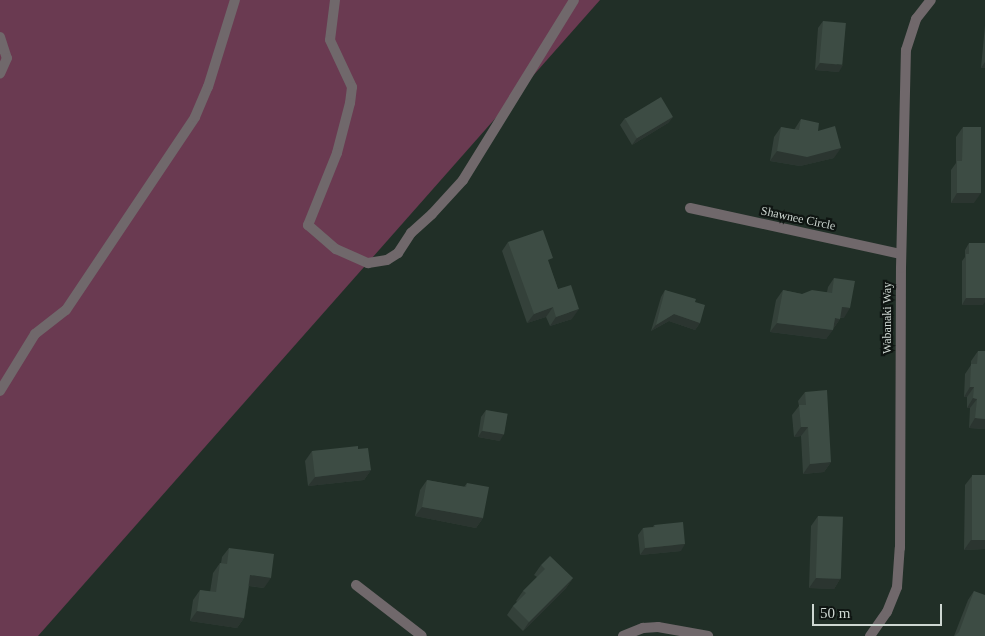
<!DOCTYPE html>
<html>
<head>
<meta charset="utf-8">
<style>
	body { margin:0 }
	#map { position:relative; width:985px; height:636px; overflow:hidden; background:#212f27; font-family:"Times New Roman",serif }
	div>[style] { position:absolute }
	.green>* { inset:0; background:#6a3a51 }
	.lane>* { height:10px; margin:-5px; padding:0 5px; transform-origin:5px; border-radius:5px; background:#70686b }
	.street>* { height:10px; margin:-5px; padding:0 5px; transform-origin:5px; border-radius:5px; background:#70686b }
	.wall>* { inset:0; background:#34413a }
	.shaded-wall>* { inset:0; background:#2b3530 }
	.building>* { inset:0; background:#3d4c44; transform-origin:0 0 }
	span { translate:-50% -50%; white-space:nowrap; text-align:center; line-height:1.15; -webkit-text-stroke:4.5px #0f1512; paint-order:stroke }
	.street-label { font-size:12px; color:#ced7d2 }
	.scale { position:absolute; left:812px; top:604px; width:130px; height:22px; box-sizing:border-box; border:2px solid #ced7d2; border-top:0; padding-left:6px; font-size:15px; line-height:18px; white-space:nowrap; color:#ced7d2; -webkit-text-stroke:4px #0f1512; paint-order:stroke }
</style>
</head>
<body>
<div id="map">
	<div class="green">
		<i style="clip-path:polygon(0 0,600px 0,38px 636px,0 636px)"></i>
	</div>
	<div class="lane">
		<i style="left:335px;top:0;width:40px;rotate:97.1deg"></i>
		<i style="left:330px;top:40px;width:52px;rotate:64.9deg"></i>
		<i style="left:352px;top:87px;width:16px;rotate:97deg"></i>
		<i style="left:350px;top:103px;width:52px;rotate:104.6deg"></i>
		<i style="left:337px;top:153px;width:78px;rotate:111.9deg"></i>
		<i style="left:308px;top:225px;width:37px;rotate:41deg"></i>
		<i style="left:336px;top:249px;width:35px;rotate:24deg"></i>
		<i style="left:368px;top:263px;width:19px;rotate:-9deg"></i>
		<i style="left:387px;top:260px;width:13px;rotate:-32deg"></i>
		<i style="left:398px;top:253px;width:24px;rotate:-57deg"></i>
		<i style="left:411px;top:233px;width:28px;rotate:-42deg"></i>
		<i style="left:432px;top:214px;width:46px;rotate:-47.6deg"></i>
		<i style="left:463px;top:180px;width:211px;rotate:-58.3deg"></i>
		<i style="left:0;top:37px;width:22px;rotate:72deg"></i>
		<i style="left:7px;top:58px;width:17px;rotate:114deg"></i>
		<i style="left:0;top:391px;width:67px;rotate:-58.4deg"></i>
		<i style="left:35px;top:334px;width:39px;rotate:-38deg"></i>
		<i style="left:66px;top:310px;width:232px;rotate:-56.2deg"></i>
		<i style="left:195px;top:117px;width:33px;rotate:-67deg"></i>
		<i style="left:208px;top:87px;width:91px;rotate:-72.8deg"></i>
	</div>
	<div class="street">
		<i style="left:690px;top:208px;width:216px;rotate:12.3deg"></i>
		<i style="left:356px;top:585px;width:83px;rotate:37.7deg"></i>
		<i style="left:623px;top:636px;width:22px;rotate:-22deg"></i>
		<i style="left:643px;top:628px;width:15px;rotate:-4deg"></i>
		<i style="left:658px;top:627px;width:51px;rotate:10.2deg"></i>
		<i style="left:870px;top:636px;width:29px;rotate:-55deg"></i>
		<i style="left:887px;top:612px;width:27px;rotate:-68deg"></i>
		<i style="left:897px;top:587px;width:39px;rotate:-86deg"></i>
		<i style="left:900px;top:548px;width:280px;rotate:-89.8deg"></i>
		<i style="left:901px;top:268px;width:218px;rotate:-88.7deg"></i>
		<i style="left:906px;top:50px;width:33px;rotate:-72deg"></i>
		<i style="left:916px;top:19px;width:24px;rotate:-52deg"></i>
	</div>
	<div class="wall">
		<i style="clip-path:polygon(823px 21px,839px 72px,815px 70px,818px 28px)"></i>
		<i style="clip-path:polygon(985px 25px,985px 68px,981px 68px)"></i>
		<i style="clip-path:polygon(673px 117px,668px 123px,632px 145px,620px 125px,625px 118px)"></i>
		<i style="clip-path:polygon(801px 119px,818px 131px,834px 158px,800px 166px,770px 161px,774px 137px,781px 127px,794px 130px)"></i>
		<i style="clip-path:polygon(963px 127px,974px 203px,951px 203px,951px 170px,956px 163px,956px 137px)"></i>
		<i style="clip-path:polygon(508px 242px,549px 264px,558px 289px,572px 319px,550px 326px,546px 317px,527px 323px,502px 251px)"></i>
		<i style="clip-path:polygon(969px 243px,983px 305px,962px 305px,962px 261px,965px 257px,965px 250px)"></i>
		<i style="clip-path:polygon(834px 278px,844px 318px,840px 318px,840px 319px,826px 339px,770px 332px,776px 300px,783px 290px,802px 294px,827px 292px,828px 287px)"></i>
		<i style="clip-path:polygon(665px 290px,695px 302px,700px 323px,695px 330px,669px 321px,651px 331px,661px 297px)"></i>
		<i style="clip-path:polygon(978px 351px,985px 429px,969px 428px,970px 408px,967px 408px,967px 397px,964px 397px,965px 374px,971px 365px,971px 361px)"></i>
		<i style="clip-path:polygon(805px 392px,831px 462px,824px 472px,803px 474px,801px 436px,794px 437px,792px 415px,799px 406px,798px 401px)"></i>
		<i style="clip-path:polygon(486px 410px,500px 441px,478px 437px,481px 417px)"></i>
		<i style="clip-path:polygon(358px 449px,371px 470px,364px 480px,308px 486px,305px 461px,312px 451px)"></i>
		<i style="clip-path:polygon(972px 476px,985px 549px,964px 550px,965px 485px)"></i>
		<i style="clip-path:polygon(427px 480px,464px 487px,467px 483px,483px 518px,476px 528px,415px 516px,420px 490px)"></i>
		<i style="clip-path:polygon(818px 516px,840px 579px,834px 589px,809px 588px,811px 526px)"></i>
		<i style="clip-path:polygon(654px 525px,681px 551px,640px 555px,638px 535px,643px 528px,653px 527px)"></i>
		<i style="clip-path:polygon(229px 548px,264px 588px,249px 586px,244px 618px,237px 628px,190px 621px,193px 600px,200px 590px,210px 592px,213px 573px,220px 563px,221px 563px,222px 557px)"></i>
		<i style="clip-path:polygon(541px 565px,573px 578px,566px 588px,523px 631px,507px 615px,513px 606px,517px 602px,516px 601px,523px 591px,537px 577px,534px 575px)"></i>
		<i style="clip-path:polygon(974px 591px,985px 636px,954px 636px,968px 600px)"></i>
	</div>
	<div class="shaded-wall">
		<i style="clip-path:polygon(985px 62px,985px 68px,981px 68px)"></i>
		<i style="clip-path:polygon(820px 63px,843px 65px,839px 72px,815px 70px)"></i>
		<i style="clip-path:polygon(673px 117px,668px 123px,632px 145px,637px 138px)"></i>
		<i style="clip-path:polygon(841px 148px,834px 158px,800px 166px,770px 161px,777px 151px)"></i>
		<i style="clip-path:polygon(957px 193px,981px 193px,974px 203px,951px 203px)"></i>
		<i style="clip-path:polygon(966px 298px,985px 298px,985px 302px,983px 305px,962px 305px)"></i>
		<i style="clip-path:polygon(553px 307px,546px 317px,527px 323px,534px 314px)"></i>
		<i style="clip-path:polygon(842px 307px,850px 308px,844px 318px,835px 317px)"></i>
		<i style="clip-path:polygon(579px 309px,572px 319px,550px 326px,556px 317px)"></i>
		<i style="clip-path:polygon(674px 314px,700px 323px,695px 330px,669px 321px,651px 331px,656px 325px)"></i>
		<i style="clip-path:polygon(835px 318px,840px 319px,833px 329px)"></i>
		<i style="clip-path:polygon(777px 323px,833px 330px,826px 339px,770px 332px)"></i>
		<i style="clip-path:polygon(970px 387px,974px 387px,967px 397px,964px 397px)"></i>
		<i style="clip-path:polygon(973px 398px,977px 399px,970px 408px,967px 408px)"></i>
		<i style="clip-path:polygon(975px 418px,985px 419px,985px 429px,969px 428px)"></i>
		<i style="clip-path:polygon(801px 427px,808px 427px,801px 436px,794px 437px)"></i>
		<i style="clip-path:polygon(482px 431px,504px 434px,500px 441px,478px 437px)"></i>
		<i style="clip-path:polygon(831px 462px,824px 472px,803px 474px,810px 464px)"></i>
		<i style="clip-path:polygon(371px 470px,364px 480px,308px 486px,315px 477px)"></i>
		<i style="clip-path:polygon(422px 507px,483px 518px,476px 528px,415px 516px)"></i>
		<i style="clip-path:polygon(971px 540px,985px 540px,985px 549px,964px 550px)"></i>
		<i style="clip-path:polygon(685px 544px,681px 551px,640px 555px,645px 548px)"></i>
		<i style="clip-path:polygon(250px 575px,271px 578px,264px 588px,243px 585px)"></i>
		<i style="clip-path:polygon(573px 578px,566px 588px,523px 631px,529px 622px)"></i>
		<i style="clip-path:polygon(816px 578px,840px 579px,834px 589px,809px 588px)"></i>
		<i style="clip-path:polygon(197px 611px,244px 618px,237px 628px,190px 621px)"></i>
	</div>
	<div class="building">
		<i style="left:823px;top:21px;width:23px;height:42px;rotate:5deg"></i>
		<i style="left:661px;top:97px;width:23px;height:42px;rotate:59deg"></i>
		<i style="clip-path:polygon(801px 119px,819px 123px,818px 131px,835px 126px,841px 148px,807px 157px,777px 151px,781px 127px,799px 130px)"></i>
		<i style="clip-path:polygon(963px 127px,981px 127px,981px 193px,957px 193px,957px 161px,962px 161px)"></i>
		<i style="clip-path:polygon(543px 230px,553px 258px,548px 260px,558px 289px,571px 285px,579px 309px,556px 317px,553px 307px,534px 314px,508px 242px)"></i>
		<i style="clip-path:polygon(969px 243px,985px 243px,985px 298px,966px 298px,966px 254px,969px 254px)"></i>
		<i style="clip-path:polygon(834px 278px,855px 281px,850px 308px,842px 307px,840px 319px,835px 318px,833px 330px,777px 323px,783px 290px,802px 294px,812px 290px,832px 293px)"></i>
		<i style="clip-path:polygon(665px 290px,696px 299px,695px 302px,705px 305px,700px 323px,674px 314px,656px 325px)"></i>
		<i style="clip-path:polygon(978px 351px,985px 351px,985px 419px,975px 418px,977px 399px,973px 398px,974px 387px,970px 387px,971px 364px,977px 364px)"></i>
		<i style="clip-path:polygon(827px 390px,831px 462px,810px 464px,808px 427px,801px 427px,799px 405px,806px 405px,805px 392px)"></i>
		<i style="left:486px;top:410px;width:22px;height:21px;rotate:10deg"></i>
		<i style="clip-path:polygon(358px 446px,358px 449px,368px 448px,371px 470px,315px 477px,312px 451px)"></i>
		<i style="left:985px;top:475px;width:65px;height:13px;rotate:90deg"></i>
		<i style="clip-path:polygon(427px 480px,466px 487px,467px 483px,489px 487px,483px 518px,422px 507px)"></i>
		<i style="left:818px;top:516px;width:25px;height:62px;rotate:2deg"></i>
		<i style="clip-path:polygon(683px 522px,685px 544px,645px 548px,643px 528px,655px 527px,654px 525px)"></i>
		<i style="clip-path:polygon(229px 548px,274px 554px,271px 578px,250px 575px,244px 618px,197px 611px,200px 590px,216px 592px,220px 563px,227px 564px)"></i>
		<i style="clip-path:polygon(550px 556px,573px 578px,529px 622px,513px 606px,526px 593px,523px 591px,545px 569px,541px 565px)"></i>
		<i style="clip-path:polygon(974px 591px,985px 595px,985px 636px,955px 636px,959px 632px)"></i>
	</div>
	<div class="street-label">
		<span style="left:798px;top:219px;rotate:12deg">Shawnee Circle</span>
		<span style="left:888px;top:318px;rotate:-90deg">Wabanaki Way</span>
	</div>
	<div class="scale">50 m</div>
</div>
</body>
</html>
